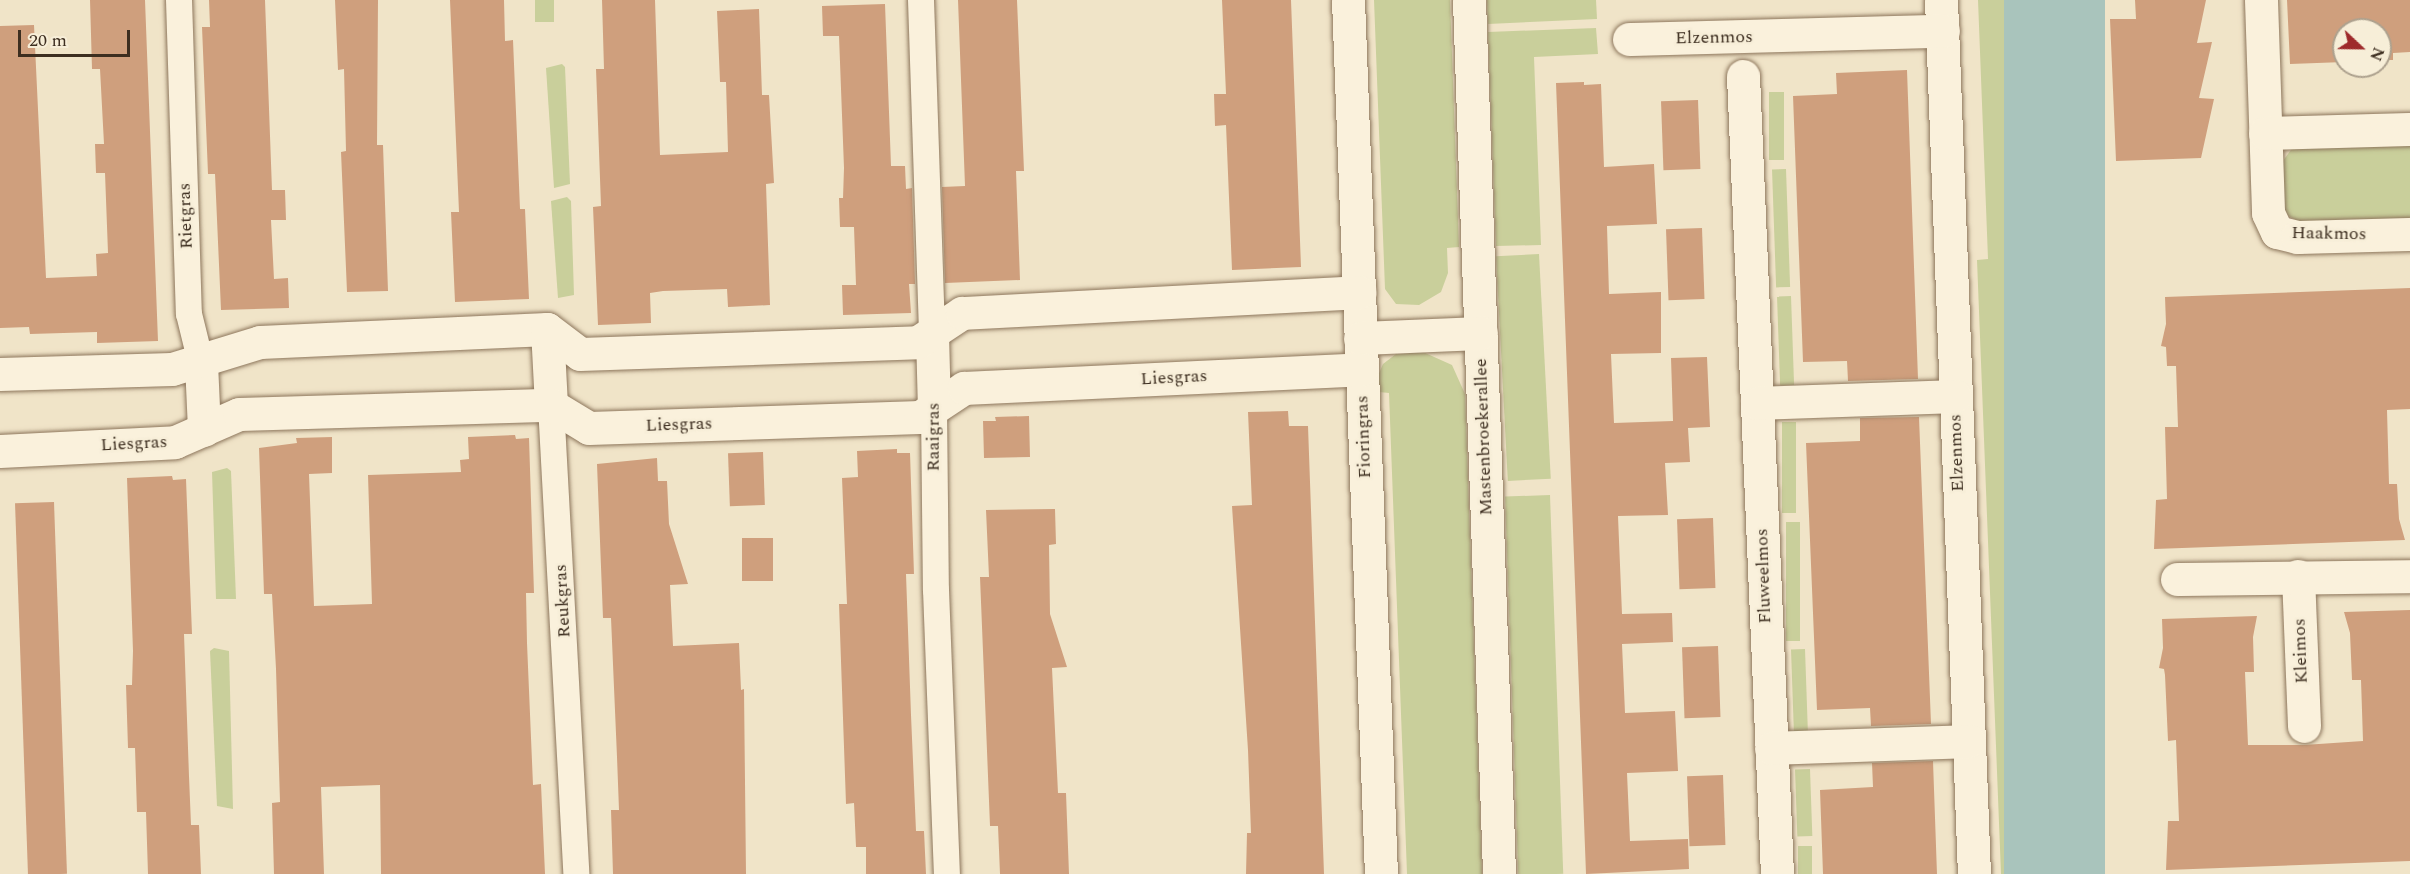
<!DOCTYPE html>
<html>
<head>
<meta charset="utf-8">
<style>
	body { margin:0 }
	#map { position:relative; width:2410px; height:874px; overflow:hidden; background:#f0e4c8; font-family:Spectral,serif }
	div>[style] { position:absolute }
	.green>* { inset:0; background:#c9cf9b; transform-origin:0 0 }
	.water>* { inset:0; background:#a9c4bc; transform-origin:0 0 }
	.building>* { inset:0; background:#cf9f7d; transform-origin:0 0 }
	.roads { filter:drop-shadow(0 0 2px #8d765c) drop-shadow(0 0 2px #8d765c) }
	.pedestrian>* { height:26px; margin:-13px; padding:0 13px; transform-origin:13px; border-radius:13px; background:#faf1dc }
	.minor>* { height:33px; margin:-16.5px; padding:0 16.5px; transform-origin:16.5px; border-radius:16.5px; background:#faf1dc }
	span { translate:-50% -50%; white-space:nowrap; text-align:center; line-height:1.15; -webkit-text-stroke:5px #f7eed8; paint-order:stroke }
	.street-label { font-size:18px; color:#3d2e20 }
	.north { position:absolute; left:2332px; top:18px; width:60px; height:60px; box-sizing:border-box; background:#f7eed8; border:2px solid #ada18e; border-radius:50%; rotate:112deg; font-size:16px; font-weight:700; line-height:24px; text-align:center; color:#3d2e20 }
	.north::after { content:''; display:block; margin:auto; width:21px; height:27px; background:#9e2a2b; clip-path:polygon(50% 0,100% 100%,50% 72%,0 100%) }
	.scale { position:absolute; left:18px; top:30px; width:112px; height:27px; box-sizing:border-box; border:3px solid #3d2e20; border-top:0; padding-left:8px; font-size:18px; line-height:21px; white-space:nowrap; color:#3d2e20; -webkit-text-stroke:4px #f7eed8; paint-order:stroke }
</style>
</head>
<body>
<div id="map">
	<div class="green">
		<i style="left:535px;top:0;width:19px;height:22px"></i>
		<i style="clip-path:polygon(1374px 0,1450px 0,1459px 247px,1447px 248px,1448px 273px,1441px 292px,1419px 305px,1396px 304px,1385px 289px)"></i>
		<i style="clip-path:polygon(1487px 0,1596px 0,1597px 19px,1488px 24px)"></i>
		<i style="clip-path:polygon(1978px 0,2004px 0,2036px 874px,2001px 874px,1977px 260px,1988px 259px)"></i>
		<i style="clip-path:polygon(1596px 28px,1598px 54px,1534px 57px,1541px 245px,1496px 246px,1488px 32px)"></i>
		<i style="clip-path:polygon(562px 64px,565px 67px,570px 184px,554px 188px,546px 68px)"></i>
		<i style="left:1769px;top:92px;width:15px;height:68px"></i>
		<i style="clip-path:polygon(2410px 139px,2410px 219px,2301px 223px,2285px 214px,2281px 206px,2280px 165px,2293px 147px)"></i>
		<i style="left:1786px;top:169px;width:118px;height:14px;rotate:88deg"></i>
		<i style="clip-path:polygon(567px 197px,571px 201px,574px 295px,558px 298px,551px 201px)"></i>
		<i style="left:1539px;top:254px;width:225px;height:43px;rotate:87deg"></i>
		<i style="left:1791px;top:296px;width:89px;height:14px;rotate:88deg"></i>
		<i style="clip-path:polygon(1423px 352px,1452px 365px,1465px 394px,1482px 874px,1407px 874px,1389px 393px,1379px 392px,1377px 378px,1383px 364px,1396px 354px)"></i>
		<i style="left:1782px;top:422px;width:14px;height:91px"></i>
		<i style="clip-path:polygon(227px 468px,231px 471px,236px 599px,216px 599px,212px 472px)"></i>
		<i style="left:1550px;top:495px;width:379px;height:45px;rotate:88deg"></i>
		<i style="left:1786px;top:522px;width:14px;height:119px"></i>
		<i style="clip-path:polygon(214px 648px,229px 651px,233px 809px,217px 806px,210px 651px)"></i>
		<i style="left:1805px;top:649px;width:83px;height:14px;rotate:88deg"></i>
		<i style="left:1810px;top:769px;width:67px;height:15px;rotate:88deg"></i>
		<i style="left:1798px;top:846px;width:14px;height:28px"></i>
	</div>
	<div class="water">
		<i style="left:2004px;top:0;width:101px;height:875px"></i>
	</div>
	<div class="building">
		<i style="clip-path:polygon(90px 0,145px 0,158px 341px,97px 343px,97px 332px,30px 334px,29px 327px,0 328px,0 26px,34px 25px,46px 278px,97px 276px,96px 254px,108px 253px,105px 173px,96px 173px,95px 144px,104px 144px,100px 69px,92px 69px)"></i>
		<i style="clip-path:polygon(209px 0,265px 0,272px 190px,285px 190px,286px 220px,271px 220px,274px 279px,288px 278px,289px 308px,221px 310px,215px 174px,208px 174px,202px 27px,210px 27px)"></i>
		<i style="clip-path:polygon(335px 0,378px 0,377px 145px,383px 145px,388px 291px,347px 292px,341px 152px,346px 151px,344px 69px,338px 70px)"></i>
		<i style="clip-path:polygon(450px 0,504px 0,505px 41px,513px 40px,520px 209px,525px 209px,529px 299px,455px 302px,451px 212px,459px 212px)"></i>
		<i style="clip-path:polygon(602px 0,655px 0,660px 155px,728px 152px,726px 82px,720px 82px,717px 11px,759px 9px,762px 95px,769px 95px,774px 183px,766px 184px,770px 305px,728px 307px,727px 289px,663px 291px,650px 293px,651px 323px,598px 325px,593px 207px,601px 206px,596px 69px,604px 69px)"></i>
		<i style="clip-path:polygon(958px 0,1017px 0,1024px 171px,1016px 171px,1020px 280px,945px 283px,942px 187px,965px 186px)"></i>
		<i style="clip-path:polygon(1222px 0,1291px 0,1301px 267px,1232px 270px,1226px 125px,1215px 126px,1214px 94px,1226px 94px)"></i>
		<i style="clip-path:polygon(2135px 0,2206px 0,2197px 43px,2212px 42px,2199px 98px,2214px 99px,2201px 158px,2116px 161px,2110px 19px,2136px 19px)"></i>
		<i style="clip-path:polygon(2287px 0,2410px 0,2410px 52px,2393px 53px,2393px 60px,2380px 60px,2380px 30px,2344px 30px,2344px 62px,2290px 64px)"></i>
		<i style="clip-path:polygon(885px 4px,891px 166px,905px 166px,906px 189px,912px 188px,915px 284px,909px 284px,911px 313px,843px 315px,842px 285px,856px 285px,854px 227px,840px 227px,839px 198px,843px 198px,844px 168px,839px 36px,823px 36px,822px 6px)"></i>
		<i style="clip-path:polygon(1907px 70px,1918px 379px,1848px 381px,1847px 361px,1803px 362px,1793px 96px,1837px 94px,1836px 73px)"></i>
		<i style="clip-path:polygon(1584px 82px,1584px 85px,1601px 84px,1604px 167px,1654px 164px,1657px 224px,1607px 226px,1609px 294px,1661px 292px,1661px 353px,1611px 354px,1614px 423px,1673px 421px,1671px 358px,1707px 357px,1710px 427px,1688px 428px,1690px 462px,1665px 463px,1668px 515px,1618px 516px,1622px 614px,1672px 613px,1673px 642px,1622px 644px,1625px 713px,1675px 711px,1678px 771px,1627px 773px,1630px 841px,1688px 839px,1689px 869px,1586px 874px,1556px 83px)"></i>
		<i style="left:1698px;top:100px;width:69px;height:37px;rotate:88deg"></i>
		<i style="left:1702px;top:228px;width:71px;height:36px;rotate:88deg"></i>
		<i style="clip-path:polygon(2410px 288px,2410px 409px,2387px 410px,2389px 484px,2397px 484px,2399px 519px,2405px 540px,2154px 549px,2156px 500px,2167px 499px,2165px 427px,2178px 427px,2176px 366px,2167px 366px,2166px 347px,2161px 346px,2166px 324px,2165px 297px)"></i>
		<i style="clip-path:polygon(1288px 411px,1289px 426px,1308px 426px,1324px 874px,1246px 874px,1247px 833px,1251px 833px,1248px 750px,1232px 506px,1252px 505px,1248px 412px)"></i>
		<i style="clip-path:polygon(1029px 416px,1030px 457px,984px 458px,983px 421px,996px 421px,995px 417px)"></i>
		<i style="clip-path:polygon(1919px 417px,1931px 724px,1871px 726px,1870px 708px,1817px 710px,1806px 443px,1860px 441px,1860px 418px)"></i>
		<i style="clip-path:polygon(515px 435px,516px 439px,529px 438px,534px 593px,526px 593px,527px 643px,533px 785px,541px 784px,545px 874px,381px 874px,380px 785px,321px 787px,324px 874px,274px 874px,272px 803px,280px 802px,276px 669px,272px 594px,264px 594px,259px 448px,297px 443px,296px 438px,332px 437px,332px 473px,309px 474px,314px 606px,372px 604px,368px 475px,461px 472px,460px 460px,469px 459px,468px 437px)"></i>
		<i style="clip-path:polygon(897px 449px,897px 453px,910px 453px,914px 574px,906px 574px,911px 715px,916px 831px,924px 831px,926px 874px,866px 874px,866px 847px,856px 847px,854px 803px,846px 804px,839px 604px,847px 604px,842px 478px,858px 477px,857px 451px)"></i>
		<i style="left:763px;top:452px;width:53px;height:35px;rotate:88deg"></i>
		<i style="clip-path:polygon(657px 458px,658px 481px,667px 481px,669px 524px,688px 584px,670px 585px,673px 646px,739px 643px,741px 690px,744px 689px,746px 874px,613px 874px,611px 810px,619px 810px,617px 757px,611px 618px,603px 618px,597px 464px)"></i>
		<i style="clip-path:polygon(172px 476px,173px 480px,186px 479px,192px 634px,184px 634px,189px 776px,191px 825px,199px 825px,201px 874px,148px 874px,146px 812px,137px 812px,135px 748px,128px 748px,126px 685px,132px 685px,133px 651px,127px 478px)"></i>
		<i style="left:54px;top:502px;width:372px;height:39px;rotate:88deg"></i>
		<i style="clip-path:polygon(1055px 509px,1056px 544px,1049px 545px,1050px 614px,1067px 667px,1052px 668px,1058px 793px,1066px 793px,1069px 874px,1000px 874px,998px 826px,990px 826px,986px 726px,980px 577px,989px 577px,986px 510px)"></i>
		<i style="left:1713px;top:518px;width:70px;height:36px;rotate:88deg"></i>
		<i style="left:742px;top:538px;width:31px;height:43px"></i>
		<i style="clip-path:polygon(2410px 610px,2410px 861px,2166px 870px,2168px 821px,2179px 821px,2176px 740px,2168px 741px,2165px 675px,2164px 669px,2159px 668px,2163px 648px,2162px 619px,2257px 616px,2253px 637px,2254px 672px,2245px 672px,2248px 745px,2304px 745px,2363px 741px,2361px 680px,2352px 680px,2350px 633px,2344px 612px)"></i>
		<i style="left:1718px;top:646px;width:71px;height:36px;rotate:88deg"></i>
		<i style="clip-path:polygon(1933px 761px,1937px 874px,1823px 874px,1820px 790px,1873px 787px,1872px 763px)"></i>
		<i style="left:1723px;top:775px;width:70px;height:36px;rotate:88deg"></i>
	</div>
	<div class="roads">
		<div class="pedestrian">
			<i style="left:179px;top:0;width:314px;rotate:88.2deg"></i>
			<i style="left:189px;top:314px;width:50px;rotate:76.2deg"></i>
			<i style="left:921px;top:0;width:334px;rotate:88.1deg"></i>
			<i style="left:551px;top:405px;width:470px;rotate:86.9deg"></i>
			<i style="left:934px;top:408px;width:182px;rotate:89.4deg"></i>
			<i style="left:936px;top:590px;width:284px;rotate:87.8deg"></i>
		</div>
		<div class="minor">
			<i style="left:1348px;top:0;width:875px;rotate:87.84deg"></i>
			<i style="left:1469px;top:0;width:875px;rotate:88.03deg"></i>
			<i style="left:1941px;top:0;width:875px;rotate:87.84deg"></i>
			<i style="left:2261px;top:0;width:213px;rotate:88.1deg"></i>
			<i style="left:2268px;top:213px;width:21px;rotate:65deg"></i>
			<i style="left:2277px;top:232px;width:21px;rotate:14deg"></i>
			<i style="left:2297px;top:237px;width:113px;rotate:-1.5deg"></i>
			<i style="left:1629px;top:39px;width:314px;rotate:-1.5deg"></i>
			<i style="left:1743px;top:76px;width:799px;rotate:87.56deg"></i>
			<i style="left:2265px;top:133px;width:145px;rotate:-1.6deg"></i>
			<i style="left:547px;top:329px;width:76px;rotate:87deg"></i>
			<i style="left:932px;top:334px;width:74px;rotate:88.5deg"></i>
			<i style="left:1360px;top:338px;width:121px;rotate:-2.4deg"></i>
			<i style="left:201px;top:363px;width:67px;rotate:87.4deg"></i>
			<i style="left:0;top:374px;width:172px;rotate:-1.7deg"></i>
			<i style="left:172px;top:369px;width:92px;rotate:-17.1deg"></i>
			<i style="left:260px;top:342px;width:287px;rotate:-2.6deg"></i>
			<i style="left:547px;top:329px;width:41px;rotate:37.1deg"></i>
			<i style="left:580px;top:354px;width:338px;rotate:-2deg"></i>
			<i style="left:918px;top:342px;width:53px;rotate:-33.4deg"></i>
			<i style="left:962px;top:313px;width:398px;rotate:-3deg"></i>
			<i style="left:1757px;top:403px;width:198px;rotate:-2deg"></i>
			<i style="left:0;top:451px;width:175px;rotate:-2.9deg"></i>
			<i style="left:175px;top:442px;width:70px;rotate:-23.6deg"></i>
			<i style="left:239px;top:414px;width:312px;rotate:-1.7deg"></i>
			<i style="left:551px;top:405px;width:44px;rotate:31.2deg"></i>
			<i style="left:589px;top:428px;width:331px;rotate:-1.9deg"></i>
			<i style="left:920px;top:417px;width:53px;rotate:-33.4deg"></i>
			<i style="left:964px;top:388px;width:398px;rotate:-2.7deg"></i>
			<i style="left:2298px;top:576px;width:150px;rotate:87.7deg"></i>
			<i style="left:2177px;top:579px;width:233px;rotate:-0.7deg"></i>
			<i style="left:1771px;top:748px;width:198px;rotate:-2deg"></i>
		</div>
	</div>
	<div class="street-label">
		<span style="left:1714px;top:38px;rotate:-1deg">Elzenmos</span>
		<span style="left:186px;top:216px;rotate:-92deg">Rietgras</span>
		<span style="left:2329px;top:234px;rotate:1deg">Haakmos</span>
		<span style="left:1174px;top:378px;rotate:-3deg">Liesgras</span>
		<span style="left:679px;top:425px;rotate:-2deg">Liesgras</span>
		<span style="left:934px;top:437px;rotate:-90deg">Raaigras</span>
		<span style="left:1364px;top:437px;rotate:-92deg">Fioringras</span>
		<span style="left:1484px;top:437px;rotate:-92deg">Mastenbroekerallee</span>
		<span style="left:134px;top:444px;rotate:-3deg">Liesgras</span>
		<span style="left:1957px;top:453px;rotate:-92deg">Elzenmos</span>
		<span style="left:1764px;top:576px;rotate:-92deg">Fluweelmos</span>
		<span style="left:563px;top:601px;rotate:-93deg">Reukgras</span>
		<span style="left:2301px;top:651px;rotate:-92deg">Kleimos</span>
	</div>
	<div class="north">N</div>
	<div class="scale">20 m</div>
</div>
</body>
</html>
